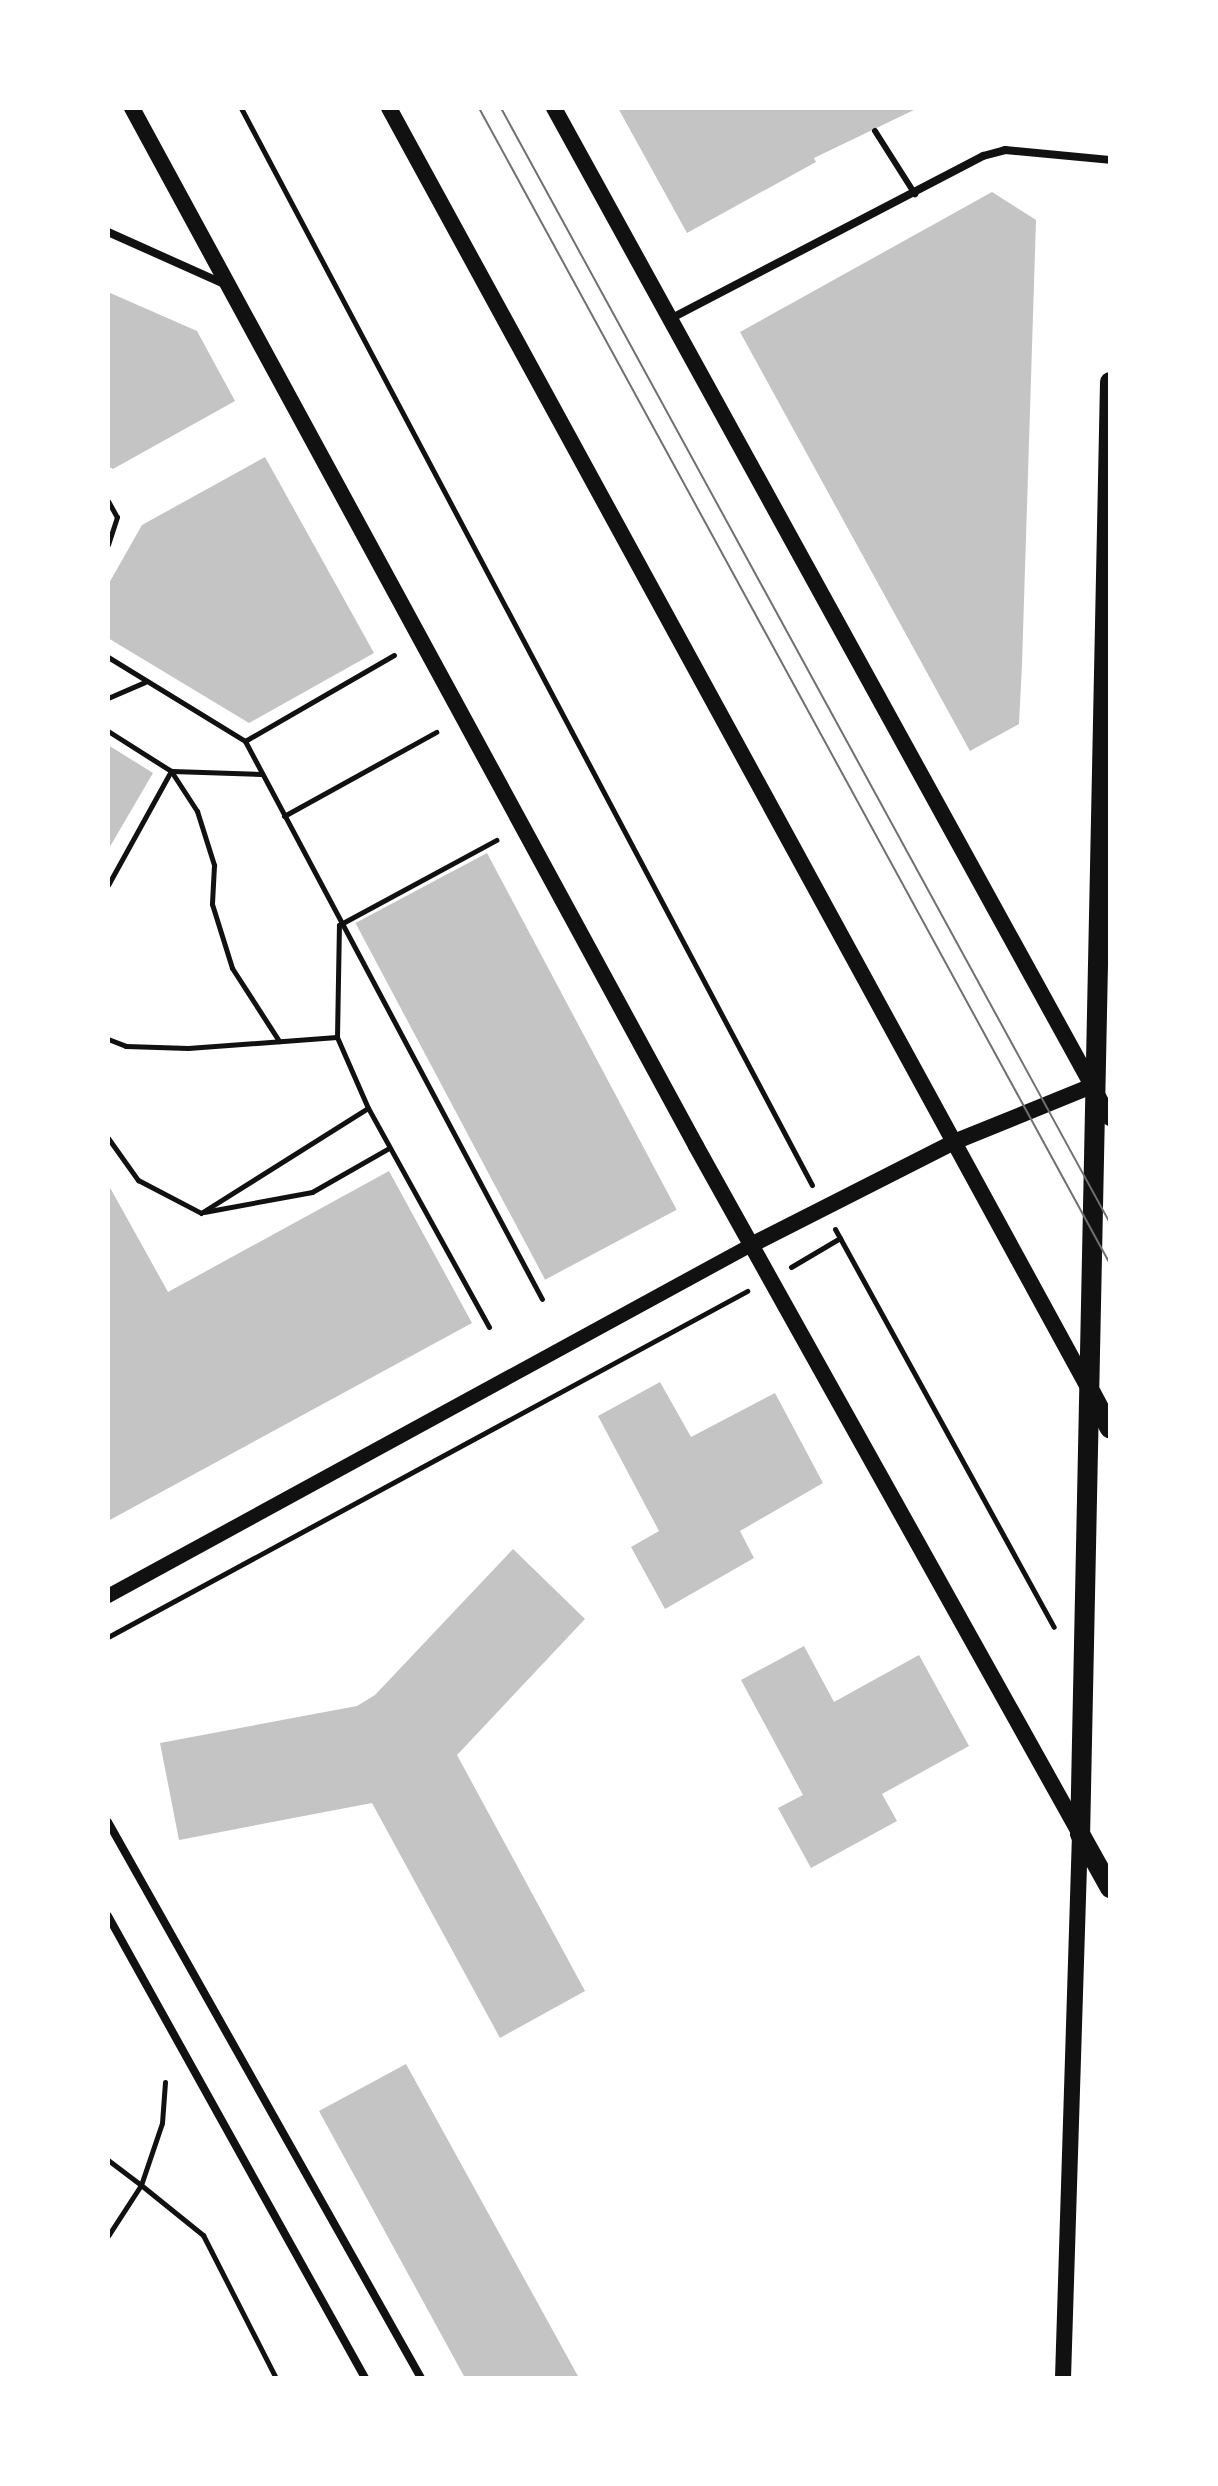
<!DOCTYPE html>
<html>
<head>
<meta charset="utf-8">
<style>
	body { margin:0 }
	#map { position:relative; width:1218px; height:2486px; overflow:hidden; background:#fff; font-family:"IBM Plex Sans",sans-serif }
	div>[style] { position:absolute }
	.building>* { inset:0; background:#c4c4c4; transform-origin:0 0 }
	.path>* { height:5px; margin:-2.5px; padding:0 2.5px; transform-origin:2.5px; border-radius:2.5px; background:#111 }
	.service>* { height:6px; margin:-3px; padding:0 3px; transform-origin:3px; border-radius:3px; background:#111 }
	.minor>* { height:8px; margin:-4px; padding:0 4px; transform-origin:4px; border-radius:4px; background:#111 }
	.tertiary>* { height:14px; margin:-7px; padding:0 7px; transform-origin:7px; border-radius:7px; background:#111 }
	.secondary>* { height:16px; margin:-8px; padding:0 8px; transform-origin:8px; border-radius:8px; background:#111 }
	.primary>* { height:20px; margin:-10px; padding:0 10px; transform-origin:10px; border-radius:10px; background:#111 }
	.tram>* { height:2px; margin:-1px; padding:0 1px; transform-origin:1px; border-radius:1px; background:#707070 }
	span { translate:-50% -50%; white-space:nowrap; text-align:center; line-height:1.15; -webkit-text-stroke:8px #fff; paint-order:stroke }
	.frame { position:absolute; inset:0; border:110px solid #fff; pointer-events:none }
</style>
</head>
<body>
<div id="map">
	<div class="building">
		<i style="clip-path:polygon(618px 108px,918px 108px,814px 158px,816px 162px,687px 233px)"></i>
		<i style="clip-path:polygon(992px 192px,1036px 220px,1022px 664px,1019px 724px,970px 751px,740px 332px)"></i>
		<i style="clip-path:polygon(108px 292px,197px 331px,235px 401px,113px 469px,108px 466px)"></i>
		<i style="clip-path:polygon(265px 457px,374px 653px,249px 723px,108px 638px,108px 585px,142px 525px)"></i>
		<i style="clip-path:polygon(108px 745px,153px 773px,108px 850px)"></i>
		<i style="left:487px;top:853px;width:404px;height:149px;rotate:62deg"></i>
		<i style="clip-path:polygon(389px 1171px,472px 1323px,108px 1521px,108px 1184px,168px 1292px)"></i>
		<i style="clip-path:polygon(660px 1382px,691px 1437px,775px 1393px,823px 1483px,740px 1531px,754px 1558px,665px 1609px,631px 1547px,659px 1531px,598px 1416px)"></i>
		<i style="clip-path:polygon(513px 1549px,585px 1619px,457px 1755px,585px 1991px,500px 2038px,372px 1803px,179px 1840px,160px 1743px,357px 1706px,375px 1695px)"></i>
		<i style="clip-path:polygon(804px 1646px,834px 1702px,919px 1655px,969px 1746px,882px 1794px,897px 1821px,811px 1868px,778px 1808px,803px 1795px,741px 1680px)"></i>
		<i style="clip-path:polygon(406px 2064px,579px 2378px,465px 2378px,319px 2111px)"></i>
	</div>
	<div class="path">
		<i style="left:241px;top:108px;width:1219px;rotate:62.07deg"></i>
		<i style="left:108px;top:501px;width:18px;rotate:61deg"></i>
		<i style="left:117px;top:517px;width:29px;rotate:108deg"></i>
		<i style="left:108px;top:657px;width:161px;rotate:31.5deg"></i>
		<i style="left:108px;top:698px;width:40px;rotate:-23.4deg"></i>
		<i style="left:108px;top:731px;width:75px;rotate:32.4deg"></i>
		<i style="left:171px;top:771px;width:48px;rotate:57deg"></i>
		<i style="left:197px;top:811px;width:57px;rotate:72.5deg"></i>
		<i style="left:214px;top:865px;width:39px;rotate:93deg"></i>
		<i style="left:212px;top:904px;width:67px;rotate:72.6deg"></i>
		<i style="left:232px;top:968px;width:87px;rotate:57.2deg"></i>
		<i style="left:245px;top:741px;width:632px;rotate:61.98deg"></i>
		<i style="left:245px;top:741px;width:172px;rotate:-30deg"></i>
		<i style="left:172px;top:771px;width:89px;rotate:1.9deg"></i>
		<i style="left:284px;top:816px;width:174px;rotate:-28.9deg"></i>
		<i style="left:108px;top:885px;width:130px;rotate:-61.1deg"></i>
		<i style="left:108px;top:1039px;width:19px;rotate:21deg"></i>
		<i style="left:126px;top:1046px;width:62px;rotate:1.8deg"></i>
		<i style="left:188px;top:1048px;width:149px;rotate:-4.2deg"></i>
		<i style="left:108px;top:1138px;width:52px;rotate:54.5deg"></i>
		<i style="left:138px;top:1180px;width:71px;rotate:27.6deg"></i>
		<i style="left:201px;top:1213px;width:197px;rotate:-32.2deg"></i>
		<i style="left:204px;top:1212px;width:110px;rotate:-10.5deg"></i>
		<i style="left:312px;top:1192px;width:89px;rotate:-29.7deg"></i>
		<i style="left:835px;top:1229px;width:454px;rotate:61.2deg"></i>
		<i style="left:791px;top:1267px;width:57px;rotate:-30.6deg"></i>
		<i style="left:489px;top:1327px;width:250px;rotate:-118.9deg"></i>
		<i style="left:368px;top:1108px;width:77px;rotate:-113.6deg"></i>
		<i style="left:337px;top:1037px;width:112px;rotate:-89deg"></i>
		<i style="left:339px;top:925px;width:179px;rotate:-28.4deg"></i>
		<i style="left:108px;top:1637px;width:727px;rotate:-28.43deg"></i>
		<i style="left:165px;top:2082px;width:41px;rotate:94.2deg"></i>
		<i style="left:162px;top:2123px;width:65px;rotate:108.7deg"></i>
		<i style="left:141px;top:2185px;width:80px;rotate:38.9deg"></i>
		<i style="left:203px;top:2235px;width:161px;rotate:63deg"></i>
		<i style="left:108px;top:2160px;width:41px;rotate:37.1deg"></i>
		<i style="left:141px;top:2185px;width:61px;rotate:122.9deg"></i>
	</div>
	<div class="service">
		<i style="left:875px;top:131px;width:75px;rotate:57.6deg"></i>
	</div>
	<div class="minor">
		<i style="left:108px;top:232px;width:127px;rotate:24.1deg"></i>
		<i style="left:670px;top:319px;width:353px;rotate:-27.5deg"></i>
		<i style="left:983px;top:156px;width:23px;rotate:-15deg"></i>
		<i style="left:1005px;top:150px;width:105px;rotate:5.4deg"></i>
		<i style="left:108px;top:1822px;width:638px;rotate:60.62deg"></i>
		<i style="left:108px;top:1916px;width:529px;rotate:60.91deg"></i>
	</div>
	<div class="tertiary">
		<i style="left:108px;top:1596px;width:733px;rotate:-28.63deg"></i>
	</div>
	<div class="secondary">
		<i style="left:132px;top:108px;width:1181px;rotate:61.48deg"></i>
		<i style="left:696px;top:1146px;width:788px;rotate:60.83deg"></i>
		<i style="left:1080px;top:1834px;width:544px;rotate:91.79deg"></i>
		<i style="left:389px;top:108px;width:1460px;rotate:61.35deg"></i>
		<i style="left:554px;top:108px;width:1153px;rotate:61.17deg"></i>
		<i style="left:751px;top:1245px;width:228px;rotate:-26.9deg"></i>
		<i style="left:954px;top:1142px;width:149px;rotate:-22.1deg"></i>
	</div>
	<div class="primary">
		<i style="left:1110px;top:382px;width:1452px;rotate:91.18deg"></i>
		<i style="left:1080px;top:1834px;width:62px;rotate:60.9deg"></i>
		<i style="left:1091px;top:1393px;width:40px;rotate:62deg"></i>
	</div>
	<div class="tram">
		<i style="left:479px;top:108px;width:1317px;rotate:61.37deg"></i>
		<i style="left:501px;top:108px;width:1270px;rotate:61.36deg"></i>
	</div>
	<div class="frame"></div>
</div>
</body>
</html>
